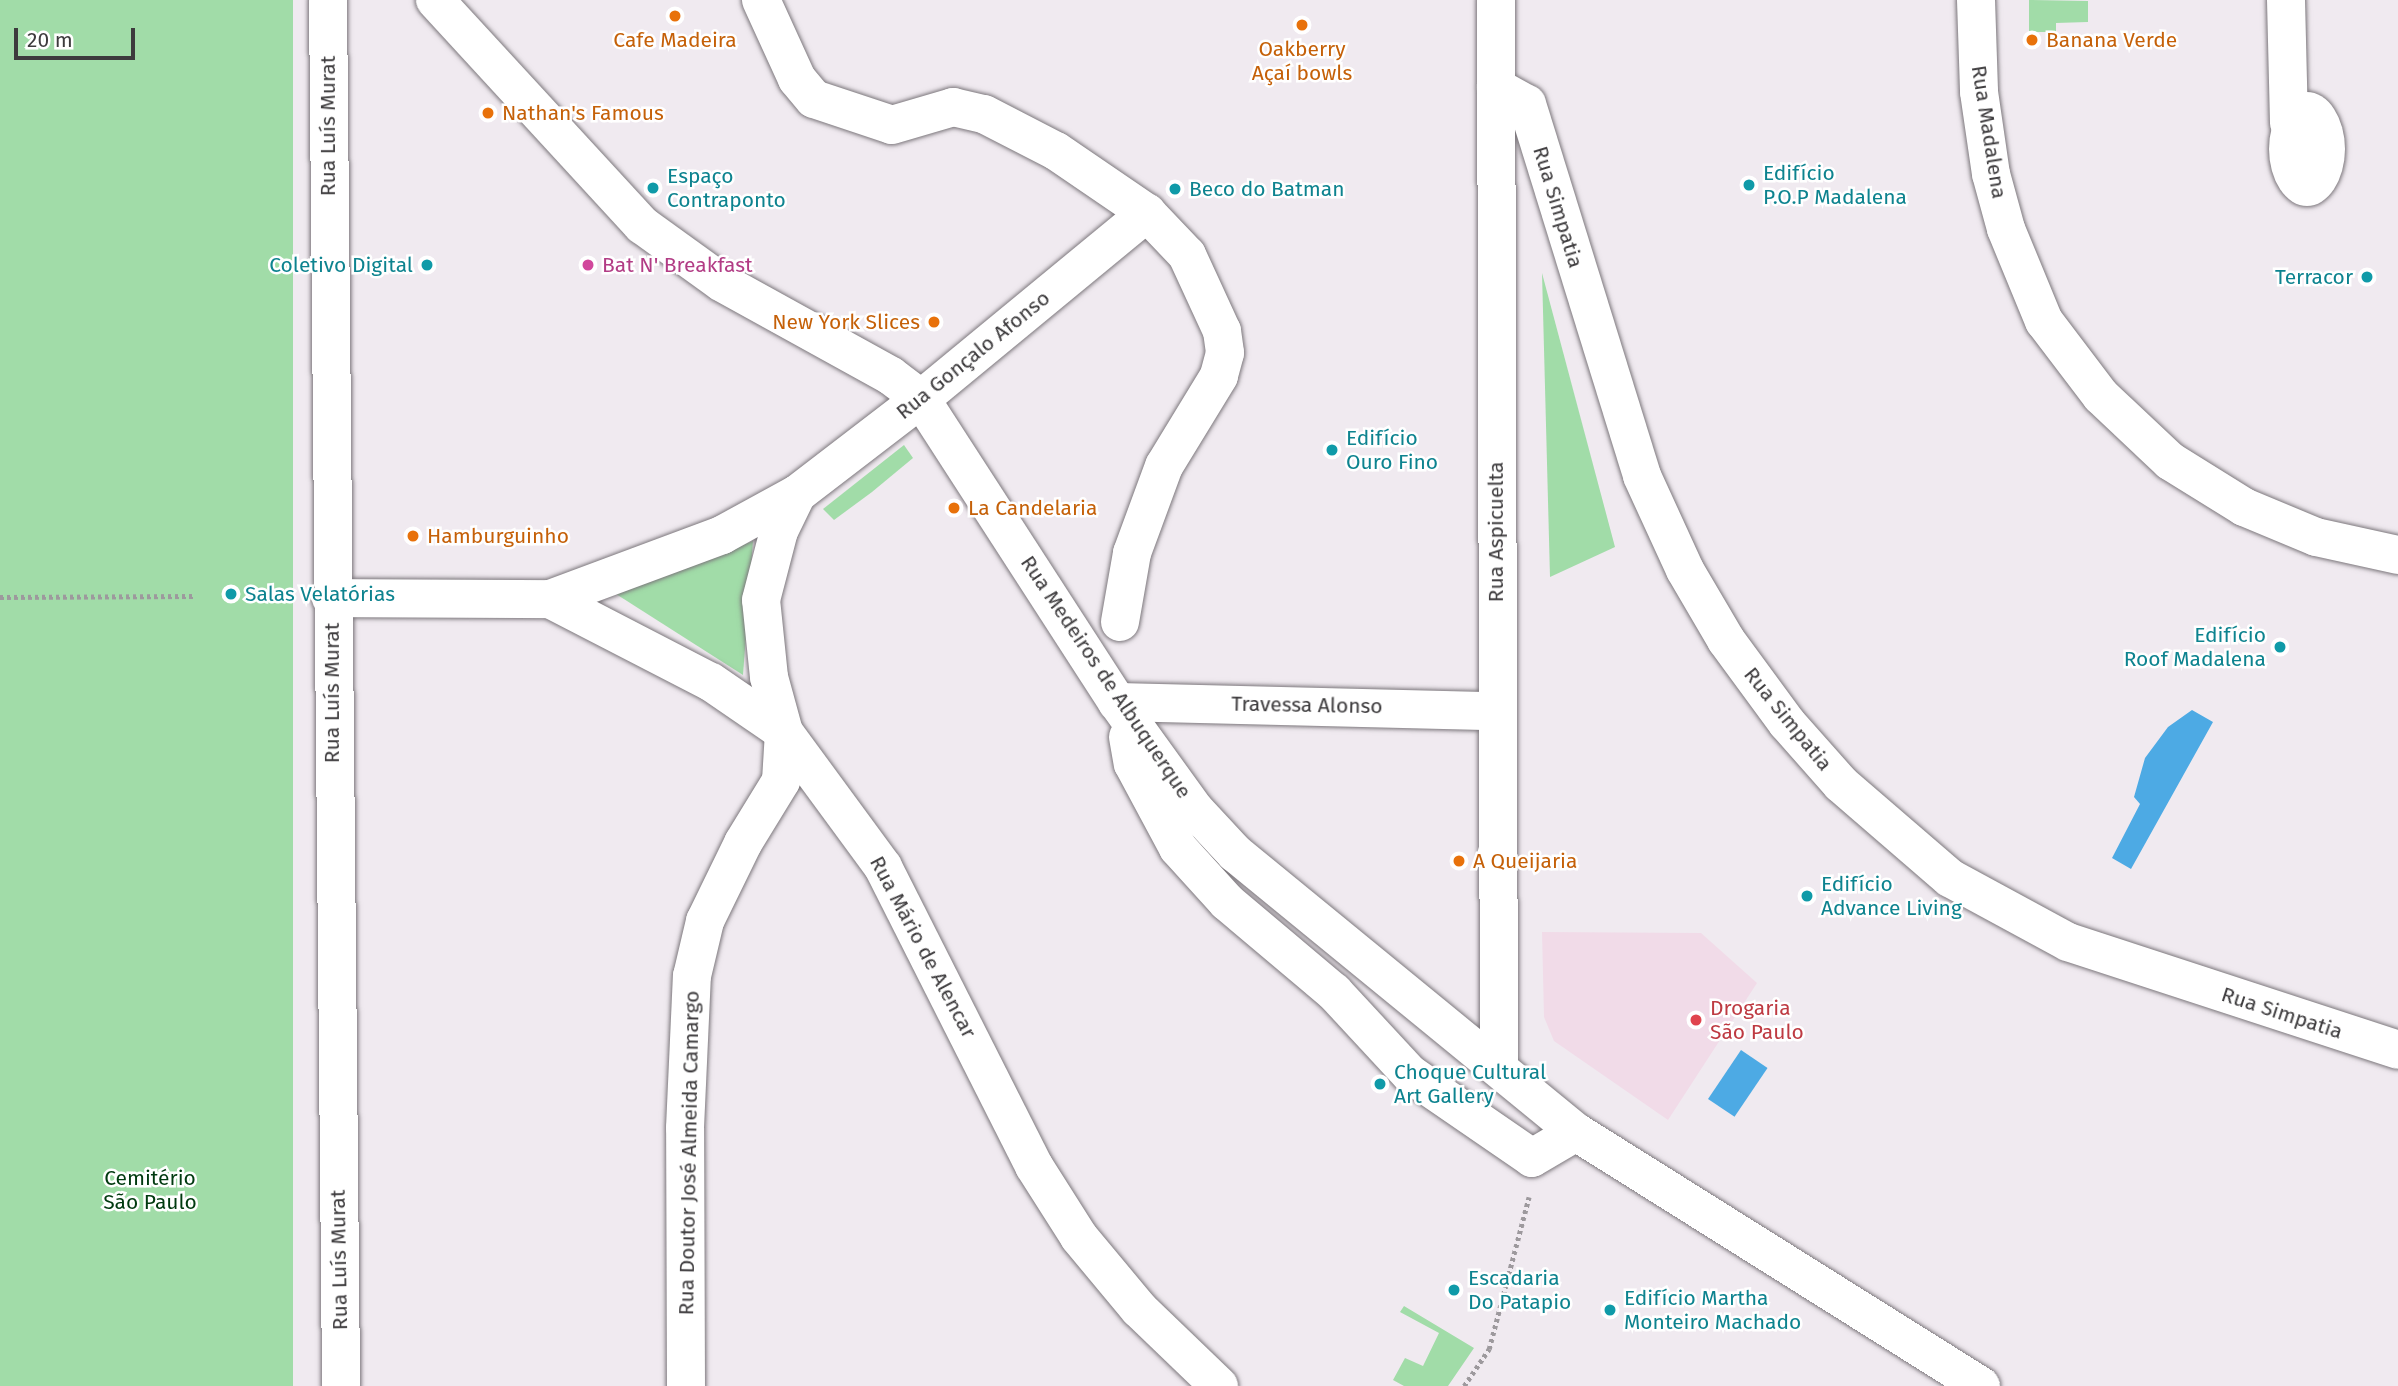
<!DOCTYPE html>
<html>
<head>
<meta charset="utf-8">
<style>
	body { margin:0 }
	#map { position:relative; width:2398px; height:1386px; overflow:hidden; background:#f0eaf0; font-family:"Fira Sans",sans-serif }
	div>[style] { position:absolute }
	.commercial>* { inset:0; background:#f1dbe8 }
	.green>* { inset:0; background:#a1dca8; transform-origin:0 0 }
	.water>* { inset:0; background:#4daae4; transform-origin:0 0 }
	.path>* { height:4.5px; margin-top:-2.25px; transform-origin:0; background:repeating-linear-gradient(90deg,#9d999d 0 3.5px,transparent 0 7px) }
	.roads { filter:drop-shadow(0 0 2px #7c777c) drop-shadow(0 0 2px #7c777c) }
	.minor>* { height:38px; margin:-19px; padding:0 19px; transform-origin:19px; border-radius:19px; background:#fff }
	.minor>.ring { margin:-19px; padding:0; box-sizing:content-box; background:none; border:38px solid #fff; border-radius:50% }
	.tertiary>* { height:38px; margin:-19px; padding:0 19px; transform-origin:19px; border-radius:19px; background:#fff }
	.dots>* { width:19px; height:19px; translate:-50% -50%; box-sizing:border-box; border:4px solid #fff; border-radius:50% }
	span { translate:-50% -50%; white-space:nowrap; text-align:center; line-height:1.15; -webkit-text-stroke:5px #fff; paint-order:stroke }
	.food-label { font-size:21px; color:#c56008 }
	.left { translate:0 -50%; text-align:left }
	.right { translate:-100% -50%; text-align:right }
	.street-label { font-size:21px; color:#3d3b3d }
	.culture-label { font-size:21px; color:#0d838f }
	.hotel-label { font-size:21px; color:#b23c85 }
	.health-label { font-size:21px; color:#be3a42 }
	.park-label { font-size:21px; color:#003a0f }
	.scale { position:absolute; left:14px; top:28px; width:121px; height:32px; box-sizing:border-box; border:4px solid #3d3b3d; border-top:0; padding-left:9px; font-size:21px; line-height:24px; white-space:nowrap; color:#3d3b3d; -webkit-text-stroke:5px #fff; paint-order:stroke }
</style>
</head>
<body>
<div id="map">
	<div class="commercial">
		<i style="clip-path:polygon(1542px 932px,1701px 933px,1757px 983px,1668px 1120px,1554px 1041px,1544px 1017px)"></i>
	</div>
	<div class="green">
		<i style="left:0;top:0;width:293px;height:1386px"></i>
		<i style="clip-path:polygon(2029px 0,2088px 1px,2088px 22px,2056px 23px,2056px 32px,2029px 32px)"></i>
		<i style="clip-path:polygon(1542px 273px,1615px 547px,1550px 577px)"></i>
		<i style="clip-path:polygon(904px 445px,913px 458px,872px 492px,834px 520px,823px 509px)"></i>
		<i style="clip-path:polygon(753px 541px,743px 675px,616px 594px)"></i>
		<i style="clip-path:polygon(1404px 1306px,1474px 1348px,1448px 1386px,1404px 1386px,1393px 1380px,1405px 1358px,1423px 1366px,1439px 1333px,1400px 1312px)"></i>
	</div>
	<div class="water">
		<i style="clip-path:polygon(2192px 710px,2213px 722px,2131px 869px,2112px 858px,2140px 804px,2134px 797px,2145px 758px,2168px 727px)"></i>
		<i style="left:1741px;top:1050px;width:32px;height:59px;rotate:34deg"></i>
	</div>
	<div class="path">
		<i style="left:266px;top:593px;width:27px;rotate:4deg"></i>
		<i style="left:0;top:597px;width:196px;rotate:-0.3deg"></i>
		<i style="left:1464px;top:1386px;width:45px;rotate:-56deg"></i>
		<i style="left:1489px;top:1349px;width:157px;rotate:-75.3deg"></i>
	</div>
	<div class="roads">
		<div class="minor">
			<i style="left:435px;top:0;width:306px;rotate:47.4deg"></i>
			<i style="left:642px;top:225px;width:97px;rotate:35.8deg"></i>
			<i style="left:721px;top:282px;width:194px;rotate:28.9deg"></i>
			<i style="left:891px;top:376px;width:38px;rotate:37deg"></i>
			<i style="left:921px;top:399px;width:361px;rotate:57.1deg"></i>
			<i style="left:1117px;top:702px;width:133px;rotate:54.2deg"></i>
			<i style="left:1195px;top:810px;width:59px;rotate:47.1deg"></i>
			<i style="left:1235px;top:853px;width:441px;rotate:39.3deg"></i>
			<i style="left:1576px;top:1132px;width:478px;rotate:32.1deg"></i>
			<i style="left:761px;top:0;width:87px;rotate:65.5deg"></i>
			<i style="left:797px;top:79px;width:26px;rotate:50deg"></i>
			<i style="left:814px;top:99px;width:82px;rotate:18.4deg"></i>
			<i style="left:892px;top:125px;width:64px;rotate:-16.4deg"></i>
			<i style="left:953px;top:107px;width:32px;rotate:13deg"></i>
			<i style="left:984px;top:114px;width:81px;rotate:27.2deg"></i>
			<i style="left:1056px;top:151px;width:110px;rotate:34.3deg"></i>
			<i style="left:1147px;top:213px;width:58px;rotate:46.4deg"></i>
			<i style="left:1187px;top:255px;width:84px;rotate:65.3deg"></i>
			<i style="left:1222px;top:331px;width:22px;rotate:82deg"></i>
			<i style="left:1225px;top:353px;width:24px;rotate:105deg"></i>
			<i style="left:1219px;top:376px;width:105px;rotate:121.4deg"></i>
			<i style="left:1164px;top:466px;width:93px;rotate:110.2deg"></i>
			<i style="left:1132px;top:553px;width:70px;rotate:99.9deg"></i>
			<i style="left:1496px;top:0;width:1065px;rotate:89.84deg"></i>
			<i style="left:1976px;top:0;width:92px;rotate:88.1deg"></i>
			<i style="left:1979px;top:92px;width:83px;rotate:81.7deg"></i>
			<i style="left:1991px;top:174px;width:57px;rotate:74.7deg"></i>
			<i style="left:2006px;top:229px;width:100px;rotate:67.6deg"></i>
			<i style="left:2044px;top:321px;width:94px;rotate:52.8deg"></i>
			<i style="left:2101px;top:396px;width:95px;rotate:43.3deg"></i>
			<i style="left:2170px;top:461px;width:87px;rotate:31.9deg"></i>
			<i style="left:2244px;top:507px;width:78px;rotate:22.6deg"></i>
			<i style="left:2316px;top:537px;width:84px;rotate:12.4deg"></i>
			<i style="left:2286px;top:0;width:123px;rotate:88.6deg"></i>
			<i style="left:1496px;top:87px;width:35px;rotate:29deg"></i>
			<i style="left:1527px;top:104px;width:389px;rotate:72.8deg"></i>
			<i style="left:1642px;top:476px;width:103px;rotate:65.4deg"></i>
			<i style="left:1685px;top:570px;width:81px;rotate:59.6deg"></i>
			<i style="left:1726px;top:640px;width:103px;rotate:53.7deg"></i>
			<i style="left:1787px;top:723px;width:81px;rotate:48.5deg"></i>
			<i style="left:1841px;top:784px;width:144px;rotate:40.8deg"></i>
			<i style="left:1950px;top:878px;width:134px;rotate:28.5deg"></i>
			<i style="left:2068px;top:942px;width:347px;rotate:18.1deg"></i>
			<i class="ring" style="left:2288px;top:111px;width:-2px;height:-2px"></i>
			<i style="left:331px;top:598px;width:219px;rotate:0.3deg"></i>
			<i style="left:550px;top:599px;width:181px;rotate:27.3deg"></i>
			<i style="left:711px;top:682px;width:88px;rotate:34.4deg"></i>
			<i style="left:784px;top:732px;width:167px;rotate:53.7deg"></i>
			<i style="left:883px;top:867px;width:335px;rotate:63.2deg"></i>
			<i style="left:1034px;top:1166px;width:84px;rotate:57.6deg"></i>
			<i style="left:1079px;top:1237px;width:94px;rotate:50.2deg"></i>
			<i style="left:1139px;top:1309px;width:111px;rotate:43.9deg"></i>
			<i style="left:550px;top:599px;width:184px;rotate:-20.4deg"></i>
			<i style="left:722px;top:535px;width:85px;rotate:-28.7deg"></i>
			<i style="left:797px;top:494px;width:156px;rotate:-37.5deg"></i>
			<i style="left:921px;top:399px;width:293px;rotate:-39.5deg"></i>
			<i style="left:1117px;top:702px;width:379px;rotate:1.4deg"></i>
			<i style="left:1128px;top:737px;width:27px;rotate:80deg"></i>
			<i style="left:1133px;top:764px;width:95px;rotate:61.8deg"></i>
			<i style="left:1178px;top:848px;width:73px;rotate:47.8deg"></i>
			<i style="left:1227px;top:902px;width:140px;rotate:40.1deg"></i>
			<i style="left:1334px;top:992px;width:112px;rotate:47.2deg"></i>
			<i style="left:1410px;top:1074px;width:148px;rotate:34.5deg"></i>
			<i style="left:1532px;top:1158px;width:51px;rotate:-30.6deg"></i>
			<i style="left:686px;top:1386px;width:258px;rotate:-90.2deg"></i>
			<i style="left:685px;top:1128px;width:152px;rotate:-87.4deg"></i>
			<i style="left:692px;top:976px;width:57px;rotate:-76.7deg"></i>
			<i style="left:705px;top:921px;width:87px;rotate:-64deg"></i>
			<i style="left:743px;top:843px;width:73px;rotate:-58.5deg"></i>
			<i style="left:781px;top:781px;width:49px;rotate:-86.5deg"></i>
			<i style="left:784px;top:732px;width:57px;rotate:-105.3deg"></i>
			<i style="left:769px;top:677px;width:77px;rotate:-95.9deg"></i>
			<i style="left:761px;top:600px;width:71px;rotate:-75.4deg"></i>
			<i style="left:779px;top:531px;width:41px;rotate:-64.1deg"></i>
		</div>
		<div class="tertiary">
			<i style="left:328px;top:0;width:1386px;rotate:89.46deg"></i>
		</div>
	</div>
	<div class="dots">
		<i style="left:675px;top:16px;background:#e8710a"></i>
		<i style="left:1302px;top:25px;background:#e8710a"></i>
		<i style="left:2032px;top:40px;background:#e8710a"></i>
		<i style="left:488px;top:113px;background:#e8710a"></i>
		<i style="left:1749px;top:185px;background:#0f9aa8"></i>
		<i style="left:653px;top:188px;background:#0f9aa8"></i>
		<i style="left:1175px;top:189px;background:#0f9aa8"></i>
		<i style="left:427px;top:265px;background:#0f9aa8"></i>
		<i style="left:588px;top:265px;background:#d1479c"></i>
		<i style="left:2367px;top:277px;background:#0f9aa8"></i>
		<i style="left:934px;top:322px;background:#e8710a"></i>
		<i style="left:1332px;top:450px;background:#0f9aa8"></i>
		<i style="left:954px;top:508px;background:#e8710a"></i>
		<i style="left:413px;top:536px;background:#e8710a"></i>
		<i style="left:231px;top:594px;background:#0f9aa8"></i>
		<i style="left:2280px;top:647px;background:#0f9aa8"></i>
		<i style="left:1459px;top:861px;background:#e8710a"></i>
		<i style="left:1807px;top:896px;background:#0f9aa8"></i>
		<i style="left:1696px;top:1020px;background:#e0444e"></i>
		<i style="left:1380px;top:1084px;background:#0f9aa8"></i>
		<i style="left:1454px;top:1290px;background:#0f9aa8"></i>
		<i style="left:1610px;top:1310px;background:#0f9aa8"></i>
	</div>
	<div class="food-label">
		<span style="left:675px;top:40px">Cafe Madeira</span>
		<span class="left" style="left:2046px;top:40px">Banana Verde</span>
		<span style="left:1302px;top:61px">Oakberry<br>Açaí bowls</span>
		<span class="left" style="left:502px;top:113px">Nathan's Famous</span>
		<span class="right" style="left:920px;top:322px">New York Slices</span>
		<span class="left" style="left:968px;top:508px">La Candelaria</span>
		<span class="left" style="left:427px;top:536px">Hamburguinho</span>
		<span class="left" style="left:1473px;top:861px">A Queijaria</span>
	</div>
	<div class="street-label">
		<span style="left:328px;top:126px;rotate:-90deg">Rua Luís Murat</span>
		<span style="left:1989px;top:132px;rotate:81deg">Rua Madalena</span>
		<span style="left:1558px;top:207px;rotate:73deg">Rua Simpatia</span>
		<span style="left:973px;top:355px;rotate:-39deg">Rua Gonçalo Afonso</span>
		<span style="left:1496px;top:532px;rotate:-90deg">Rua Aspicuelta</span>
		<span style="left:1106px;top:677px;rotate:56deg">Rua Medeiros de Albuquerque</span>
		<span style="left:332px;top:693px;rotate:-90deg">Rua Luís Murat</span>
		<span style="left:1307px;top:705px;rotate:1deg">Travessa Alonso</span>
		<span style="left:1788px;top:719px;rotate:51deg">Rua Simpatia</span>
		<span style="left:923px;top:947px;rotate:62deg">Rua Mário de Alencar</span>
		<span style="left:2282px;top:1013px;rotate:18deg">Rua Simpatia</span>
		<span style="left:689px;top:1153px;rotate:-89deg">Rua Doutor José Almeida Camargo</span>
		<span style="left:339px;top:1260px;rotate:-91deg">Rua Luís Murat</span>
	</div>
	<div class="culture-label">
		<span class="left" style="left:1763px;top:185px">Edifício<br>P.O.P Madalena</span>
		<span class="left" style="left:667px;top:188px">Espaço<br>Contraponto</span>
		<span class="left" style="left:1189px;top:189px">Beco do Batman</span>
		<span class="right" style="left:413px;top:265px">Coletivo Digital</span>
		<span class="right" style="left:2353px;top:277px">Terracor</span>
		<span class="left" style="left:1346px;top:450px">Edifício<br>Ouro Fino</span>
		<span class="left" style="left:245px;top:594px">Salas Velatórias</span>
		<span class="right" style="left:2266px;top:647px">Edifício<br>Roof Madalena</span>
		<span class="left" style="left:1821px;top:896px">Edifício<br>Advance Living</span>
		<span class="left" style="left:1394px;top:1084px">Choque Cultural<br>Art Gallery</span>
		<span class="left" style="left:1468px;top:1290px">Escadaria<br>Do Patapio</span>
		<span class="left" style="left:1624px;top:1310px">Edifício Martha<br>Monteiro Machado</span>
	</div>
	<div class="hotel-label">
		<span class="left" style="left:602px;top:265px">Bat N' Breakfast</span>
	</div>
	<div class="health-label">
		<span class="left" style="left:1710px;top:1020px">Drogaria<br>São Paulo</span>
	</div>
	<div class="park-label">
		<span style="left:150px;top:1190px">Cemitério<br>São Paulo</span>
	</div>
	<div class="scale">20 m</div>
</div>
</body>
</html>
